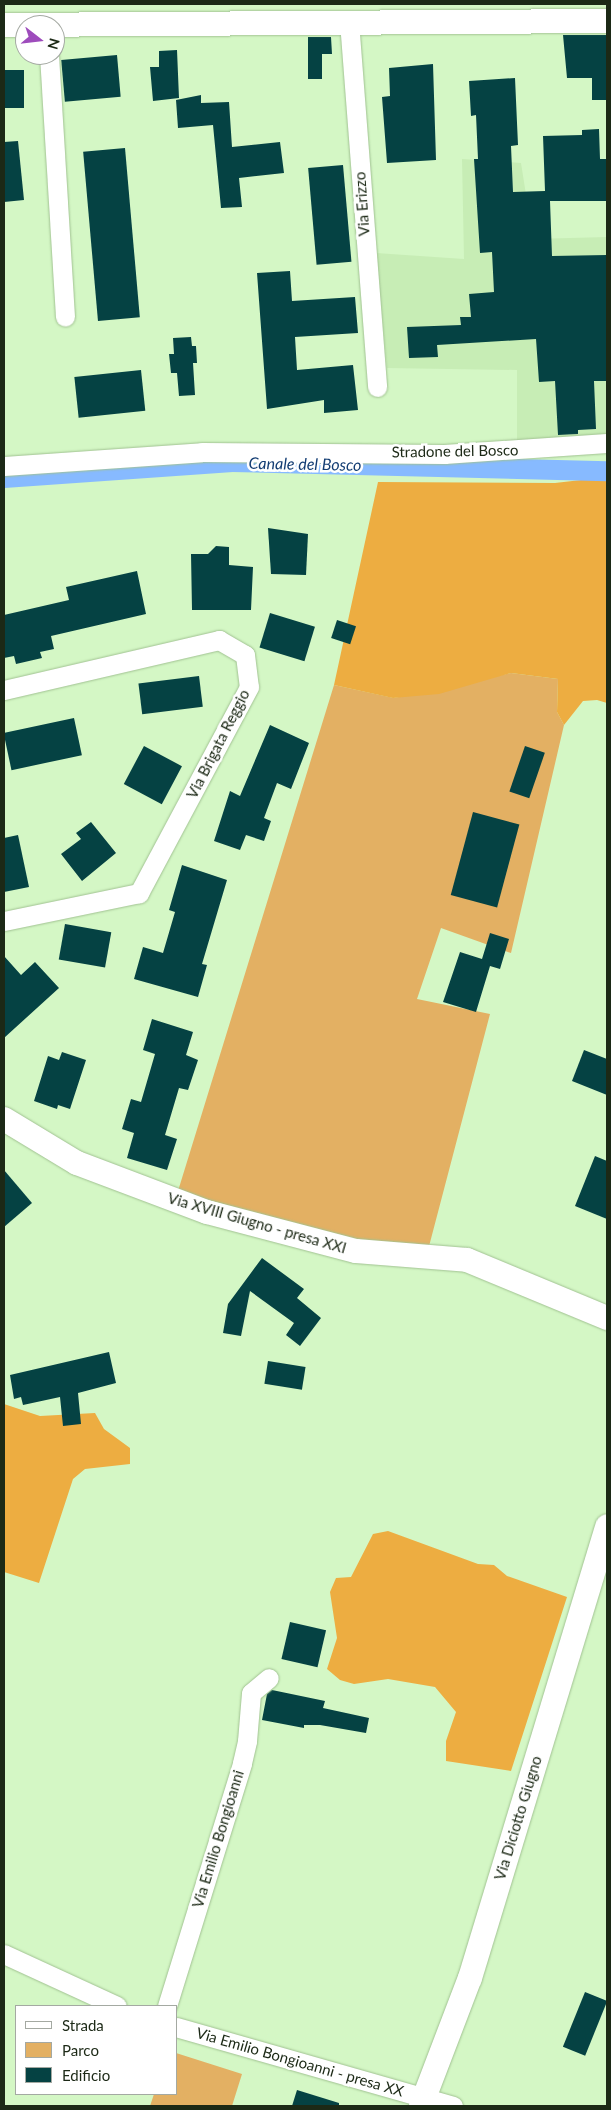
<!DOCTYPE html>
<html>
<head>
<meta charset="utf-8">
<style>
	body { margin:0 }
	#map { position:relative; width:611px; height:2110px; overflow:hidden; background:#d4f7c5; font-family:Lato,sans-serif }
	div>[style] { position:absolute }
	.built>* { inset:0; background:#c7edb5 }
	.green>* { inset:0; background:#e3b063 }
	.forest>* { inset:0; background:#edad41 }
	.canal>* { height:20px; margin:-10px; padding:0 10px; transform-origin:10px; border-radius:10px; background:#87baff }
	.building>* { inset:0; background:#054243; transform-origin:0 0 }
	.roads { filter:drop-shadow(0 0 1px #a1c292) drop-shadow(0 0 1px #a1c292) }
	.minor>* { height:19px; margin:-9.5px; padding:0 9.5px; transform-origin:9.5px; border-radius:9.5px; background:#fff }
	.major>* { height:24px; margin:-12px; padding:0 12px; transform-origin:12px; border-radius:12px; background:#fff }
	span { translate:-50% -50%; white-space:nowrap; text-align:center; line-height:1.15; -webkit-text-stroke:5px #fff; paint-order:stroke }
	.street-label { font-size:15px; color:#1c2916 }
	.water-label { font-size:16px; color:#133d73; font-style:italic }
	.frame { position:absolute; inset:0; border:5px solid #1c2916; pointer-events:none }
	.legend { position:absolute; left:15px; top:2005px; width:162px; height:90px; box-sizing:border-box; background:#fff; border:1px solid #a4a9a2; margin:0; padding:6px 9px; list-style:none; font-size:15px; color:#1c2916 }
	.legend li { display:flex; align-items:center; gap:10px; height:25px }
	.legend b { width:25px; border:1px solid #a4a9a2 }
	.north { position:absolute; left:15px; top:15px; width:50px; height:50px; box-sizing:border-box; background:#fff; border:1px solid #a4a9a2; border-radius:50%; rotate:106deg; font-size:14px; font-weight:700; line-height:20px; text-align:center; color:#1c2916 }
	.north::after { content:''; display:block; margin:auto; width:18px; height:22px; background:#9e4cbc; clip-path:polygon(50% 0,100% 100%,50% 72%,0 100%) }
</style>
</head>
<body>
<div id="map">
	<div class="built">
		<i style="clip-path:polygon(462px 159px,521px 163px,533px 239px,607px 237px,607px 448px,517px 454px,517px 370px,387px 368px,376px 253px,464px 259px)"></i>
	</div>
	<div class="green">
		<i style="clip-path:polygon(511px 673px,558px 679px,557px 712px,564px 725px,511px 953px,441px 928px,417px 999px,490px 1014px,427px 1254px,340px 1242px,178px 1191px,334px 685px,394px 698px)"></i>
		<i style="clip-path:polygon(176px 2053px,242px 2074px,232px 2106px,150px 2106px,154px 2094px,176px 2094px)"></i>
	</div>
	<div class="forest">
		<i style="clip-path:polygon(607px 477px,607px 703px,597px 700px,583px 701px,564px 725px,557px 712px,558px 679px,511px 673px,439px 694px,393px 698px,334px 685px,378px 482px,555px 483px)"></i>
		<i style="clip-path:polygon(4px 1404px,40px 1416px,95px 1413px,104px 1429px,130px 1448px,130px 1464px,85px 1469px,73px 1479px,39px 1583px,4px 1572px)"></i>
		<i style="clip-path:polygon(388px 1531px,478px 1564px,494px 1565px,507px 1576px,567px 1597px,511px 1771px,446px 1761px,446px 1741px,456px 1712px,435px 1687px,388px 1679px,354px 1684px,340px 1680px,327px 1669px,337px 1638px,330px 1592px,336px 1578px,351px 1577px,373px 1534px)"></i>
	</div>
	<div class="canal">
		<i style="left:4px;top:478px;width:229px;rotate:-4deg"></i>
		<i style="left:232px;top:462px;width:375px;rotate:1.4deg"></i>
	</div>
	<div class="building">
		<i style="clip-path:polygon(563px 35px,607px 35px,607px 100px,592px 100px,592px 78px,567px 78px)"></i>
		<i style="clip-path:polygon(308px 37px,331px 37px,332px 54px,322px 54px,322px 79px,308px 79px)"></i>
		<i style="clip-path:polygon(177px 50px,179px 98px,153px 101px,150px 67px,159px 67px,159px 51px)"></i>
		<i style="left:117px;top:55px;width:42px;height:56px;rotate:85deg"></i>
		<i style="clip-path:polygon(433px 64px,436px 160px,387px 163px,382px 97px,390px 96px,389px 68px)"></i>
		<i style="left:24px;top:70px;width:38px;height:20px;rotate:90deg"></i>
		<i style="clip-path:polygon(515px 78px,518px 145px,511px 146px,513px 192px,545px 191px,543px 136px,582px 135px,582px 130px,599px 129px,600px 159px,607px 159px,607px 201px,550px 201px,552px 256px,607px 255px,607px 381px,594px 381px,596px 429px,578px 430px,578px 434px,558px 435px,555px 381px,539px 382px,536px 339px,437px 345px,438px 357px,409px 358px,407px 327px,461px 325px,460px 317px,471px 317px,469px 294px,494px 292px,492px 252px,480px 253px,474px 159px,478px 159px,476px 115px,471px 116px,469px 81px)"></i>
		<i style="clip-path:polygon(201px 95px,201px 103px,229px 102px,232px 147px,280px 142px,284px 173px,239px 178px,242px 207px,221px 208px,213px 125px,178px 128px,176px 100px)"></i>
		<i style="clip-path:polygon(18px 141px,24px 200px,4px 202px,4px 142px)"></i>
		<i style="left:125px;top:148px;width:170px;height:42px;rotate:85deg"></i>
		<i style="left:343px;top:165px;width:97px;height:35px;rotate:85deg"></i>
		<i style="clip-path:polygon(290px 271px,292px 301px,355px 297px,358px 333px,295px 337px,297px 370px,353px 365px,358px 410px,324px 413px,324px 400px,267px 409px,257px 273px)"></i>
		<i style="clip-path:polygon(191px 337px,192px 346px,196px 346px,197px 363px,193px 363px,195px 395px,179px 396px,177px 373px,171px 373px,169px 354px,174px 354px,173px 338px)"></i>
		<i style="left:141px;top:370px;width:41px;height:67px;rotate:84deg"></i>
		<i style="clip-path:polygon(268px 528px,308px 534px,306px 575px,271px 574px)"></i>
		<i style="clip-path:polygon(216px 546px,229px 547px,229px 565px,253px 567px,251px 610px,192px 610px,191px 554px,208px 554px)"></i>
		<i style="clip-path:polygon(137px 571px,146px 614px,51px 636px,54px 649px,40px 652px,42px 658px,16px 664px,14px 656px,4px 658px,4px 615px,69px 600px,66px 587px)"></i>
		<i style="left:270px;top:613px;width:47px;height:36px;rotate:17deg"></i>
		<i style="left:337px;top:620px;width:20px;height:19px;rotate:18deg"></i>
		<i style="left:199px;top:676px;width:31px;height:61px;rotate:83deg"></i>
		<i style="left:74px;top:718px;width:38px;height:72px;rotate:78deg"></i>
		<i style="clip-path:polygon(270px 725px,309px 743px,291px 789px,277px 783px,264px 818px,271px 821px,264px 841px,246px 835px,240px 850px,214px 841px,230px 791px,240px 796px)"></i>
		<i style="left:144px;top:746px;width:43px;height:43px;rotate:28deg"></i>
		<i style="left:525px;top:746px;width:21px;height:48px;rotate:19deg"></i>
		<i style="left:473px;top:812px;width:48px;height:86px;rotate:15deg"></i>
		<i style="clip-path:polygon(91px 822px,116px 853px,82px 881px,61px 854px,81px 839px,76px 833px)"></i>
		<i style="clip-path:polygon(18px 835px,29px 887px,4px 892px,4px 838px)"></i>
		<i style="clip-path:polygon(182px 865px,227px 880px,202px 964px,207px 965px,198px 997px,134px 979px,143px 947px,163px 953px,175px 912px,169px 910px)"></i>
		<i style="left:65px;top:924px;width:47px;height:36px;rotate:10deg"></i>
		<i style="clip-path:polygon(490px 933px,509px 939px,500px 969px,490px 966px,476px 1012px,443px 1002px,460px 952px,482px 959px)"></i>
		<i style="clip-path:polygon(4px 956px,21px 975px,35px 962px,59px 988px,4px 1038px)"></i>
		<i style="clip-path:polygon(152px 1019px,193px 1032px,186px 1055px,198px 1060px,188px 1090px,179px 1088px,165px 1135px,177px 1139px,167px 1170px,127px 1158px,134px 1133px,122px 1129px,131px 1099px,141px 1102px,155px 1054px,143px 1050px)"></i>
		<i style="clip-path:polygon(584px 1050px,607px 1059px,607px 1095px,572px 1081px)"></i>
		<i style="clip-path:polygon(62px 1052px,86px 1060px,70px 1109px,58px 1105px,57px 1109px,34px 1101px,48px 1056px,59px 1060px)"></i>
		<i style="clip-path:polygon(595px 1156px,607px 1161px,607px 1219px,575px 1206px)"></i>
		<i style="clip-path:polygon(4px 1170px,32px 1203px,4px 1227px)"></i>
		<i style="clip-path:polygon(262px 1258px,304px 1289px,297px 1298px,321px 1318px,300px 1346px,286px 1335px,294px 1323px,250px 1291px,241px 1336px,223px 1333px,228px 1304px)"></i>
		<i style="clip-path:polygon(109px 1352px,116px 1383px,78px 1393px,81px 1424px,63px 1426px,60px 1397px,23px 1405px,21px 1397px,14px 1399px,10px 1375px)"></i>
		<i style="left:268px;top:1361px;width:38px;height:23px;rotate:9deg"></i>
		<i style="left:290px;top:1622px;width:37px;height:38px;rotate:13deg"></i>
		<i style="clip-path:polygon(272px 1690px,325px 1701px,323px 1708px,369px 1718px,366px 1733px,320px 1725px,304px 1725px,304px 1728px,262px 1720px,267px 1694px)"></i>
		<i style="left:585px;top:1992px;width:24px;height:59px;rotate:22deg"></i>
		<i style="clip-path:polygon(297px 2090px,339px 2103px,339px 2106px,292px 2106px)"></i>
	</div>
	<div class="roads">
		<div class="minor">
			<i style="left:349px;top:21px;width:367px;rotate:85.6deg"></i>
			<i style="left:49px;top:55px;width:262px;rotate:86.5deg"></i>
			<i style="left:4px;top:466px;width:198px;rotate:-4deg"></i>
			<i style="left:202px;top:452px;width:242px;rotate:0.5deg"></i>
			<i style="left:444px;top:454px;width:163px;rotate:-3.9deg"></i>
			<i style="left:4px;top:690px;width:221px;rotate:-13.1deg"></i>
			<i style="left:219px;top:640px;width:30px;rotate:30deg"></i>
			<i style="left:245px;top:655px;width:32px;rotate:83deg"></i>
			<i style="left:249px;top:687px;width:234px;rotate:118.1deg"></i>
			<i style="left:139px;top:893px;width:138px;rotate:168.3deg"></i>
			<i style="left:4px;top:1954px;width:124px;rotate:24.7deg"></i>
			<i style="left:167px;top:2006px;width:254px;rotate:-72.8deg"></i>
			<i style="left:242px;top:1763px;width:23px;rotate:-77deg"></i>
			<i style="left:247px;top:1741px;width:48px;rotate:-85.2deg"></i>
			<i style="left:251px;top:1693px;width:23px;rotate:-40deg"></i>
			<i style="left:176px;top:2027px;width:288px;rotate:15.9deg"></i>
		</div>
		<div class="major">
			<i style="left:4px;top:25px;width:603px;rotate:-0.38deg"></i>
			<i style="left:4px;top:1119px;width:85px;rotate:31.1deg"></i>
			<i style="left:77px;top:1163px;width:139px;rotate:20.7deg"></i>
			<i style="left:207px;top:1212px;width:154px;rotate:14.7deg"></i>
			<i style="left:356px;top:1251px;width:111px;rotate:4.6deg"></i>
			<i style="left:467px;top:1260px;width:152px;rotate:22.5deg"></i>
			<i style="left:421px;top:2106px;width:137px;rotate:-69.1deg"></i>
			<i style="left:470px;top:1978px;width:472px;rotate:-73.1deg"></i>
		</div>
	</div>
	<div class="street-label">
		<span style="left:362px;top:204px;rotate:-94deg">Via Erizzo</span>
		<span style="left:455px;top:451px;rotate:-1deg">Stradone del Bosco</span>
		<span style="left:218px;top:744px;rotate:-63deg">Via Brigata Reggio</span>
		<span style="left:257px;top:1223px;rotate:16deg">Via XVIII Giugno - presa XXI</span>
		<span style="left:518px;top:1818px;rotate:-73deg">Via Diciotto Giugno</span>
		<span style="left:218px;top:1839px;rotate:-73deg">Via Emilio Bongioanni</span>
		<span style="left:300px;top:2062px;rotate:16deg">Via Emilio Bongioanni - presa XX</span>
	</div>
	<div class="water-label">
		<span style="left:305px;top:464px;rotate:1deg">Canale del Bosco</span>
	</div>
	<div class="frame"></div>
	<ul class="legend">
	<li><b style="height:6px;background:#fff"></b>Strada</li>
	<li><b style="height:14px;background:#e3b063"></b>Parco</li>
	<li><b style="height:14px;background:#054243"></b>Edificio</li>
	</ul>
	<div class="north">N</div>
</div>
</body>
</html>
